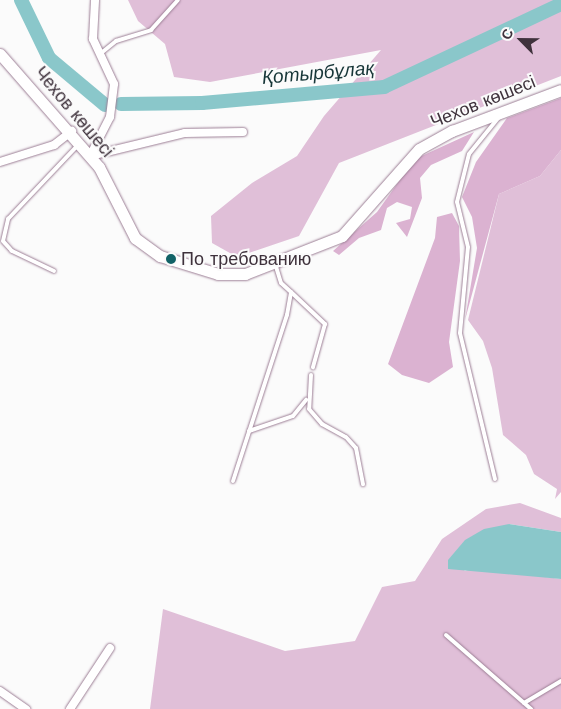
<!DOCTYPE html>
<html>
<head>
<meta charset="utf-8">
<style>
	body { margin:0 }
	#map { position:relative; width:561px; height:709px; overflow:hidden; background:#fbfbfb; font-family:"Work Sans",sans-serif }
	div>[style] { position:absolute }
	.green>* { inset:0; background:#e0bfd8 }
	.forest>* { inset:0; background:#dbb2d1 }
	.water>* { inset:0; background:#8ac7ca }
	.river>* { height:14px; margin:-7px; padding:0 7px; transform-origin:7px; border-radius:7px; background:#8ac7ca }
	.roads { filter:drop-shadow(0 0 1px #9c7e95) drop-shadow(0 0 1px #9c7e95) }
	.service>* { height:4px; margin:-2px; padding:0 2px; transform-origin:2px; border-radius:2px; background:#fff }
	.minor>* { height:8px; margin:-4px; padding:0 4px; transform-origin:4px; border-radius:4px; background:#fff }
	.secondary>* { height:11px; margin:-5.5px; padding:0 5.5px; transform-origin:5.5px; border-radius:5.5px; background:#fff }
	.dots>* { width:14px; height:14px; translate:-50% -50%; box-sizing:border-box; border:2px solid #fbfbfb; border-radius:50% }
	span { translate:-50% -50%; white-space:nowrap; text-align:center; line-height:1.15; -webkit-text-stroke:4px #fbfbfb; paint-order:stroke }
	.street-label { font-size:18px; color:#3f323c }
	.poi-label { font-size:18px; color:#3f323c }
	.left { translate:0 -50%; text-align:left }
	.water-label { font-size:19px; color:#173638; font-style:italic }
	.north { position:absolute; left:496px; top:15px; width:50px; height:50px; -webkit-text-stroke:4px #fbfbfb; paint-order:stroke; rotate:293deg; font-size:14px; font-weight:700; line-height:20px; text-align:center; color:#3f323c }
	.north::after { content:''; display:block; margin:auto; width:18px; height:22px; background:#3f323c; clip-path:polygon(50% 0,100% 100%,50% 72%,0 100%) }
</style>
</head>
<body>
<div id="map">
	<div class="green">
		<i style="clip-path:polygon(128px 0,561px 0,561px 76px,339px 163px,299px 236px,237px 257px,212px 243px,211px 216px,252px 183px,297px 156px,324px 116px,381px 50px,210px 82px,174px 77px,165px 44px,138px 21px)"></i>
		<i style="clip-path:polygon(561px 150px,561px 492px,555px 499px,557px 489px,534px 474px,526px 455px,503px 435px,492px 368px,483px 341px,468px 320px,499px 194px,540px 176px)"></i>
		<i style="clip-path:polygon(520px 503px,561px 518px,561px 532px,509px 524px,464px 571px,477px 568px,561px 579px,561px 709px,150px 709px,163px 609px,285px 651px,355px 641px,382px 587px,415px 581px,442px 539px,486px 509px)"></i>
	</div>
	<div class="forest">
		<i style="clip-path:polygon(561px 98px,561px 150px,540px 176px,499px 194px,465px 320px,477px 248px,472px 217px,462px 197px,476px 162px,507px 118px)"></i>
		<i style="clip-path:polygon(474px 132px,462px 151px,431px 165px,420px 178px,422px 198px,407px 237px,396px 223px,410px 219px,412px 207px,397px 202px,387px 208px,381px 230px,359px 238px,339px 255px,333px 251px,377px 212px,415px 159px)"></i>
		<i style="clip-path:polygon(452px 213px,459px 226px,460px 261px,449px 342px,453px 367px,429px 383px,402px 375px,388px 364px,435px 238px,437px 217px)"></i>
	</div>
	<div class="water">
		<i style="clip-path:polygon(509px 524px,561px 532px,561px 579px,448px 569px,448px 560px,465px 540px,484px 529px)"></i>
	</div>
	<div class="river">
		<i style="left:21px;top:0;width:64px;rotate:64.2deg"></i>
		<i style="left:49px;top:58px;width:73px;rotate:40deg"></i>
		<i style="left:121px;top:104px;width:81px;rotate:-0.7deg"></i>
		<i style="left:202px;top:103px;width:183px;rotate:-5deg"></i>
		<i style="left:384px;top:87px;width:195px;rotate:-25.1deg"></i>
	</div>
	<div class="roads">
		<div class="service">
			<i style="left:100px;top:54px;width:21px;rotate:-39deg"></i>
			<i style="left:116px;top:41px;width:37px;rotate:-17deg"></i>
			<i style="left:151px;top:30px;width:40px;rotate:-48deg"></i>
			<i style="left:54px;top:271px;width:47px;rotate:-154.5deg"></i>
			<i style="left:12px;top:251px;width:13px;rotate:-132deg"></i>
			<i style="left:3px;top:241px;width:23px;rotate:-77deg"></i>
			<i style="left:8px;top:219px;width:100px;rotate:-46.6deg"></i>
			<i style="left:291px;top:292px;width:47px;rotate:43.3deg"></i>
			<i style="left:325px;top:324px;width:45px;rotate:105.6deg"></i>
			<i style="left:311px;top:375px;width:34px;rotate:93deg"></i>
			<i style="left:309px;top:409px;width:20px;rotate:49deg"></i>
			<i style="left:322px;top:424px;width:26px;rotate:29deg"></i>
			<i style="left:249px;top:431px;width:46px;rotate:-18.8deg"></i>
			<i style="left:293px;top:416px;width:21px;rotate:-51deg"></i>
			<i style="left:346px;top:437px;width:15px;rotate:48deg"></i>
			<i style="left:356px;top:448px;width:37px;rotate:79deg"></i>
			<i style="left:495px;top:479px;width:150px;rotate:-103.5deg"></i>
			<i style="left:460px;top:333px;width:86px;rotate:-84.7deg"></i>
			<i style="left:468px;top:247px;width:46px;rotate:-103.7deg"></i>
			<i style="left:457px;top:202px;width:49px;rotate:-76deg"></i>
			<i style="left:469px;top:154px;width:48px;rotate:-51deg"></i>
			<i style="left:233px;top:481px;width:175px;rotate:-72deg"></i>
			<i style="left:287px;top:315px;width:23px;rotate:-80deg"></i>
			<i style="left:291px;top:292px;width:13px;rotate:-138deg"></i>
			<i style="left:281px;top:283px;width:21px;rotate:-107deg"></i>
			<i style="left:446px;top:635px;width:113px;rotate:41deg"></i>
			<i style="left:524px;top:703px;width:43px;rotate:-30.7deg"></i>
		</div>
		<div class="minor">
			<i style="left:90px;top:156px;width:44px;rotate:-62.9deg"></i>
			<i style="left:110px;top:117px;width:33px;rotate:-83deg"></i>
			<i style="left:114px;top:84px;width:50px;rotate:-115deg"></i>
			<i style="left:93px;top:39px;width:39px;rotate:-87deg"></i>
			<i style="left:90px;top:156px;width:98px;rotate:-13.6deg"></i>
			<i style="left:185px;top:133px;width:58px;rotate:-1deg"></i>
			<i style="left:0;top:162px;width:57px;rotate:-17.5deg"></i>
			<i style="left:54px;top:145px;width:23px;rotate:-38deg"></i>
			<i style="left:0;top:691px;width:32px;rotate:35deg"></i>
			<i style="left:70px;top:709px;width:73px;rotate:-56.7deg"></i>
		</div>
		<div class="secondary">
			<i style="left:0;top:54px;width:150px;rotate:48.8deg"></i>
			<i style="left:99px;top:167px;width:80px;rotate:63.1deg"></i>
			<i style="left:135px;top:238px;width:31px;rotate:36deg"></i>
			<i style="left:160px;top:256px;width:61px;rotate:17.2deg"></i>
			<i style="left:218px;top:274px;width:27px"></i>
			<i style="left:245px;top:274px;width:104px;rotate:-21.4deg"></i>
			<i style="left:342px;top:236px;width:116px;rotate:-48.5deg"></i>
			<i style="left:419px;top:149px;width:38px;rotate:-29deg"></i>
			<i style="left:452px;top:131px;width:116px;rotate:-20.6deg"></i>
		</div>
	</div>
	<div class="dots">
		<i style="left:171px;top:259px;background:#126267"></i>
	</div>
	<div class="street-label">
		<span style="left:483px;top:102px;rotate:-22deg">Чехов көшесі</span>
		<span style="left:74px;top:112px;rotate:50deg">Чехов көшесі</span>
	</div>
	<div class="poi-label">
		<span class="left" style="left:181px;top:259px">По требованию</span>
	</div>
	<div class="water-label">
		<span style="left:318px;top:73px;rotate:-5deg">Қотырбұлақ</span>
	</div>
	<div class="north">С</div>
</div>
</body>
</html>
